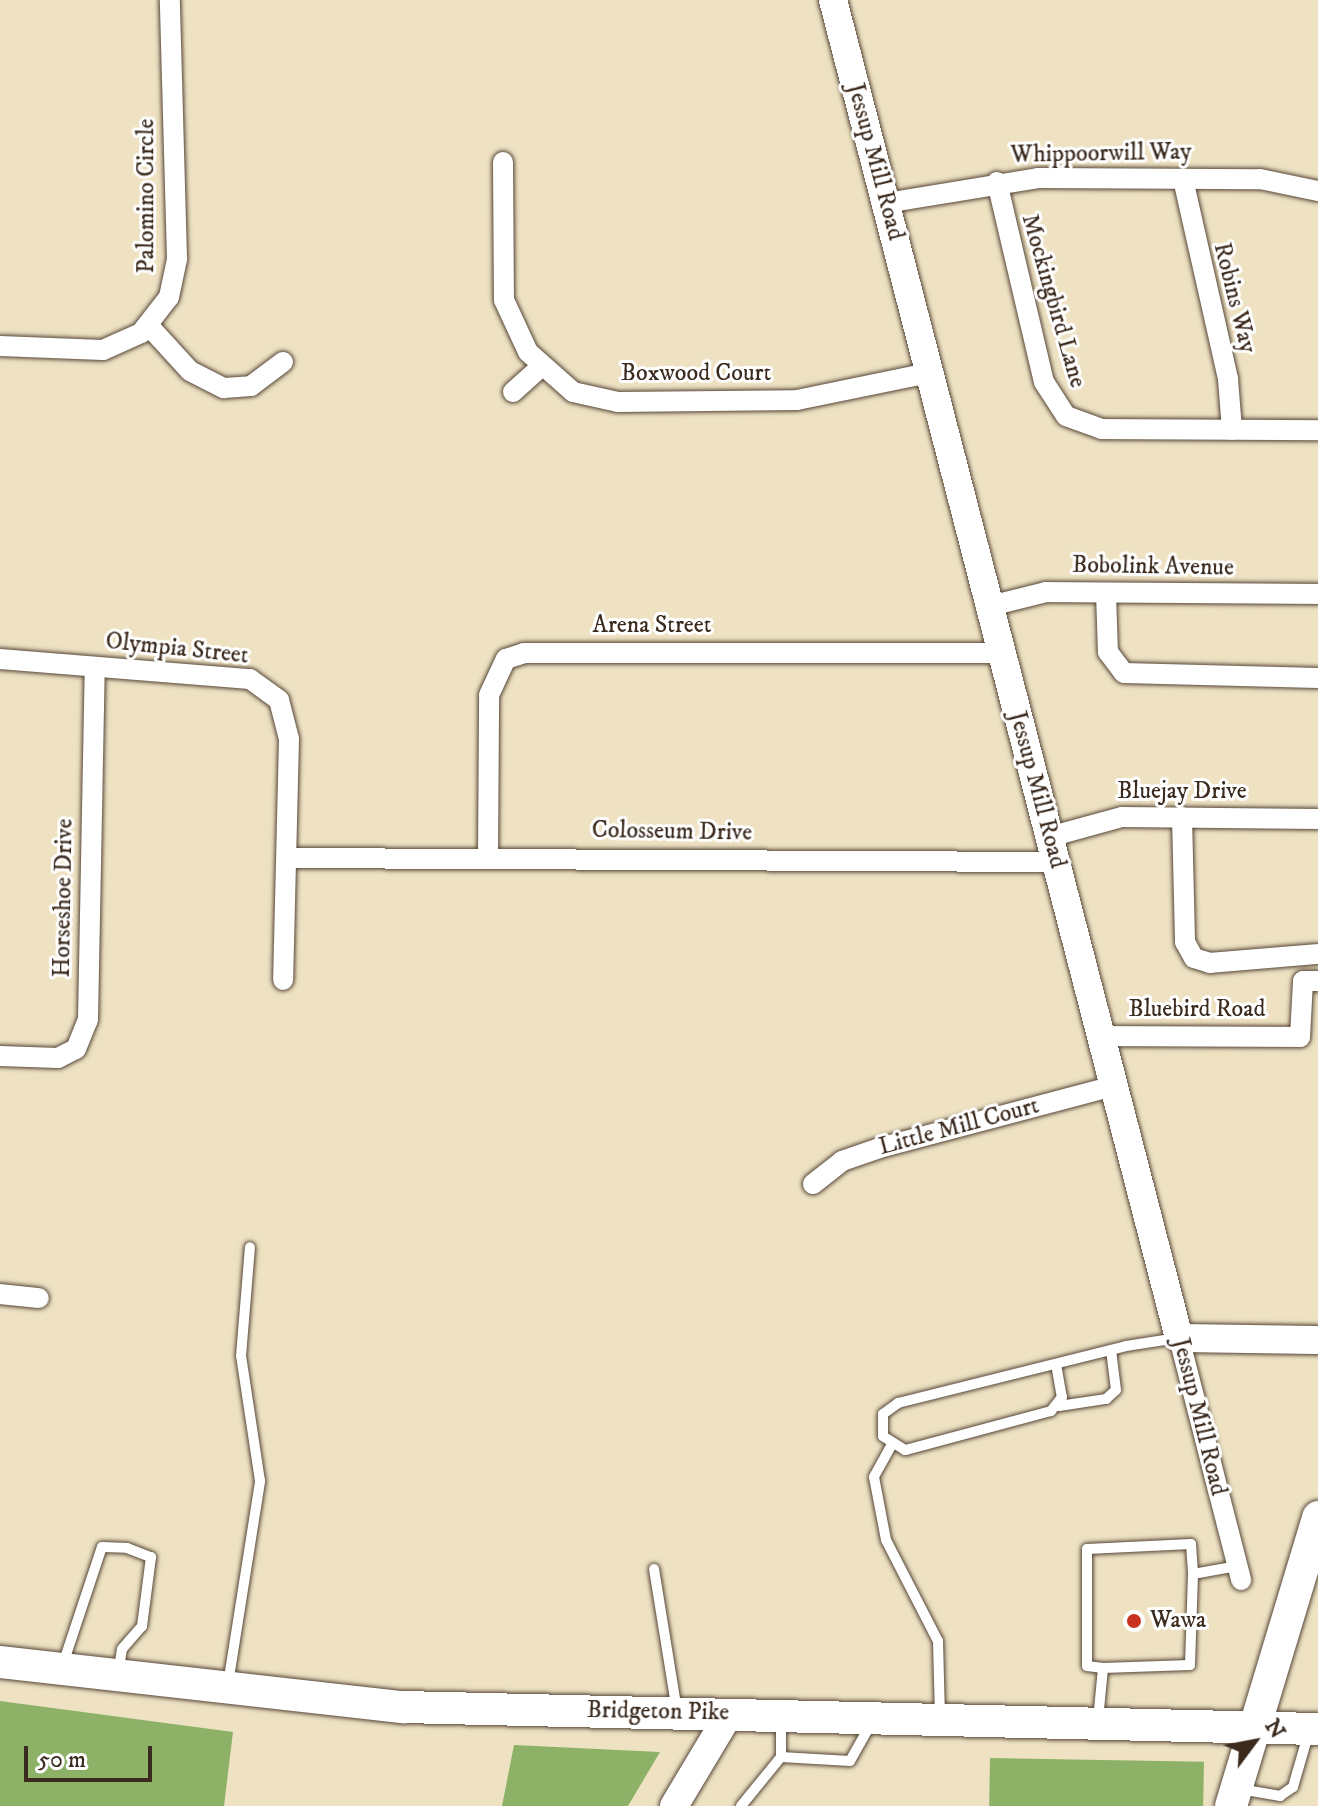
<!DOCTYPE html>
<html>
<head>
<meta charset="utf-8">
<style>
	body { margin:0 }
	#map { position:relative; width:1318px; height:1806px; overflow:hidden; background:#eee2c3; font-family:"IM FELL DW Pica",serif }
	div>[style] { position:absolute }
	.forest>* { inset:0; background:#8db267; transform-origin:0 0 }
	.roads { filter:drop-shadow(0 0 2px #564637) drop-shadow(0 0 2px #564637) }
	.lane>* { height:10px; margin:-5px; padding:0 5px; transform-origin:5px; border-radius:5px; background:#fff }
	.street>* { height:20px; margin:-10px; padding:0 10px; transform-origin:10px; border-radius:10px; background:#fff }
	.secondary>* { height:28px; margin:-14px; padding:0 14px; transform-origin:14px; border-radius:14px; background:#fff }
	.primary>* { height:32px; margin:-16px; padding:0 16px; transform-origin:16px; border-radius:16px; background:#fff }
	.dots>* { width:22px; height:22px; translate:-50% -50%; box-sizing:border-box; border:4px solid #fff; border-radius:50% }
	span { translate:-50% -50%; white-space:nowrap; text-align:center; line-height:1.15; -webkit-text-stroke:6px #fff; paint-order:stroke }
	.street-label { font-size:24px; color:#3b2a1e }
	.poi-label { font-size:24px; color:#3b2a1e }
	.left { translate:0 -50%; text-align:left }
	.north { position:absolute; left:1214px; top:1702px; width:80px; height:80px; -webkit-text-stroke:6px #fff; paint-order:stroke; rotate:58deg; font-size:22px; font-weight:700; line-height:32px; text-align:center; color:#3b2a1e }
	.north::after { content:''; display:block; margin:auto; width:28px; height:36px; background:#3b2a1e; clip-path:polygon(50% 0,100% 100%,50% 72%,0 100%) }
	.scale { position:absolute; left:24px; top:1746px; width:128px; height:36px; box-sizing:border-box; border:4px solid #3b2a1e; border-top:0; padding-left:10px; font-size:24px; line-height:28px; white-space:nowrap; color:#3b2a1e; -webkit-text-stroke:6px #fff; paint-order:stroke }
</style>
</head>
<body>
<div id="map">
	<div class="forest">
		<i style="clip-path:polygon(0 1701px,233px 1732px,224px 1806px,0 1806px)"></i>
		<i style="clip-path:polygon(514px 1745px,660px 1752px,628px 1806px,502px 1806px)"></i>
		<i style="left:990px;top:1758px;width:214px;height:48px;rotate:1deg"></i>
	</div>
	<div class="roads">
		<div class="lane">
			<i style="left:1056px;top:1364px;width:34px;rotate:80deg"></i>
			<i style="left:1062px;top:1397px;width:18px;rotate:128deg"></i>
			<i style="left:1051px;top:1411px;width:151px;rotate:165deg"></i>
			<i style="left:905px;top:1450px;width:26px;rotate:-148deg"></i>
			<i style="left:883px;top:1436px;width:22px;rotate:-90deg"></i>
			<i style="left:883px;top:1414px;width:19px;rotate:-36deg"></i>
			<i style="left:898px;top:1403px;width:235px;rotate:-14deg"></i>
			<i style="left:1126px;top:1346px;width:52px;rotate:-8.9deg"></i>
			<i style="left:1059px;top:1406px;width:48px;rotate:-8.5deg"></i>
			<i style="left:1106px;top:1399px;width:13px;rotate:-42deg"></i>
			<i style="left:1116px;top:1390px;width:40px;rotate:-97.1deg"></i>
			<i style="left:891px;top:1446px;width:35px;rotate:119deg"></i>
			<i style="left:874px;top:1477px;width:64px;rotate:79.2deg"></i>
			<i style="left:886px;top:1540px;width:114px;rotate:62.8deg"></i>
			<i style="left:938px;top:1641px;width:74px;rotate:88.5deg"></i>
			<i style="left:654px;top:1569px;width:144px;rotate:80.8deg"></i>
			<i style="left:63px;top:1664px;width:123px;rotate:-71.6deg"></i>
			<i style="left:102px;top:1547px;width:25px;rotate:2deg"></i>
			<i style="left:127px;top:1548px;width:26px;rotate:21deg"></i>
			<i style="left:151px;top:1557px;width:70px;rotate:97.4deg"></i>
			<i style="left:142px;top:1626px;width:30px;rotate:131deg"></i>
			<i style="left:122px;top:1649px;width:24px;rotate:99deg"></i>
			<i style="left:1103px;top:1668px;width:16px;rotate:-173deg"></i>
			<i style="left:1087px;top:1666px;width:117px;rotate:-90deg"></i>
			<i style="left:1087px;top:1549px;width:104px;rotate:-2.8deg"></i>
			<i style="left:1191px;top:1544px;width:30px;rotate:86deg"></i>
			<i style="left:228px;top:1684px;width:206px;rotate:-81deg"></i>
			<i style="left:260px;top:1481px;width:126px;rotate:-98.6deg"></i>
			<i style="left:241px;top:1356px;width:109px;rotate:-85.3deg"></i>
			<i style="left:1098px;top:1720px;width:52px;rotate:-84.5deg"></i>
			<i style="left:1103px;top:1668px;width:87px;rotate:-2deg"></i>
			<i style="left:1190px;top:1665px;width:91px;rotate:-88.1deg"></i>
			<i style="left:1193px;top:1574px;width:46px;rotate:-10.1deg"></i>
			<i style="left:781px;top:1757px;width:69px;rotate:3.3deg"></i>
			<i style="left:850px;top:1761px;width:45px;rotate:-60.6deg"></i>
			<i style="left:1240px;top:1789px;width:41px;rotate:9.9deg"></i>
			<i style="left:1280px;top:1796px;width:16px;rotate:-35deg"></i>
			<i style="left:1293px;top:1787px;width:54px;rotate:-73.9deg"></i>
			<i style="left:741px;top:1806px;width:63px;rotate:-50.8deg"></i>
			<i style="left:781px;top:1757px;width:39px;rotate:-90deg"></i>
		</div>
		<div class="street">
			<i style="left:503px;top:162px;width:138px;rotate:89.6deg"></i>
			<i style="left:504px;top:300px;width:57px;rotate:65.2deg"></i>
			<i style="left:528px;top:352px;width:60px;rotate:41.6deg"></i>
			<i style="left:573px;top:392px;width:46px;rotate:12.5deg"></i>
			<i style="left:618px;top:402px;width:179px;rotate:-0.6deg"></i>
			<i style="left:797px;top:400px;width:135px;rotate:-11.6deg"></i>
			<i style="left:1183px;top:179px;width:205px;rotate:77.3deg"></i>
			<i style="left:1228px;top:379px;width:51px;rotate:85.5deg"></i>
			<i style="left:997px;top:182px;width:205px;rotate:76.8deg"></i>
			<i style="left:1044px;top:382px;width:40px;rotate:57.1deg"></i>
			<i style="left:1066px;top:416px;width:37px;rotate:20deg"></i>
			<i style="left:1101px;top:429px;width:217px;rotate:0.3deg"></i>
			<i style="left:886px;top:203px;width:154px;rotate:-9.3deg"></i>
			<i style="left:1038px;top:178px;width:222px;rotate:0.3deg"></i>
			<i style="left:1260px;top:179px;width:59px;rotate:11.7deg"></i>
			<i style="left:148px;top:325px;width:62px;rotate:47.6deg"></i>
			<i style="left:190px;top:371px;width:38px;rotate:27deg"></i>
			<i style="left:224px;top:388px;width:27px;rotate:-4deg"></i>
			<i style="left:251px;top:386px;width:40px;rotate:-37deg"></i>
			<i style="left:0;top:346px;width:103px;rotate:2.2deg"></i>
			<i style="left:103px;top:350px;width:42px;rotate:-24.1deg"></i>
			<i style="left:141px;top:333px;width:46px;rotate:-52.1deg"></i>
			<i style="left:169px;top:297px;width:40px;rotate:-78deg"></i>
			<i style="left:177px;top:258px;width:258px;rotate:-91.6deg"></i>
			<i style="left:513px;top:392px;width:36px;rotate:-42deg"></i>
			<i style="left:1106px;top:593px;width:59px;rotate:88.1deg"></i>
			<i style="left:1108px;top:652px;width:26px;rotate:53deg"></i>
			<i style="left:1124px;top:673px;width:194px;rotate:1.5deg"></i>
			<i style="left:990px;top:606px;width:58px;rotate:-14deg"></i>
			<i style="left:1046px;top:592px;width:272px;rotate:0.4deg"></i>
			<i style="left:0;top:659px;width:251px;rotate:4.6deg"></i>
			<i style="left:250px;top:679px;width:36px;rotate:36deg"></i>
			<i style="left:279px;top:700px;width:40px;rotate:75.6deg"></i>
			<i style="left:289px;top:739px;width:241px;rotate:91.4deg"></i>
			<i style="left:1182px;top:817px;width:125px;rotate:88.6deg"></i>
			<i style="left:1185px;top:942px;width:18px;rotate:61deg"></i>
			<i style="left:1194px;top:958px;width:17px;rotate:17deg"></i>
			<i style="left:1210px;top:963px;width:108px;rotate:-4.8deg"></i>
			<i style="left:1049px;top:837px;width:76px;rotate:-15.3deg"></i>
			<i style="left:1122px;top:817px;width:196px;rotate:0.6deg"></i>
			<i style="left:488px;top:856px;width:161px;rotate:-89.6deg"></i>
			<i style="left:489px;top:695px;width:40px;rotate:-65deg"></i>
			<i style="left:506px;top:659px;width:19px;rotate:-18deg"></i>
			<i style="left:524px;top:653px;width:477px"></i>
			<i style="left:287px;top:858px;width:769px;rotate:0.3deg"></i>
			<i style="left:1100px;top:1036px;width:200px;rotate:0.3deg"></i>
			<i style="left:1300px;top:1037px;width:56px;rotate:-86.9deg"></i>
			<i style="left:1303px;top:981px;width:15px"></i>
			<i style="left:0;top:1056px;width:58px;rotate:2deg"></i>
			<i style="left:58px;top:1058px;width:20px;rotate:-27deg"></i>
			<i style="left:76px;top:1049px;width:31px;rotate:-68deg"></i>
			<i style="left:88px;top:1020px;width:353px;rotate:-88.9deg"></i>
			<i style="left:813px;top:1184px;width:37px;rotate:-38deg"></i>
			<i style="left:842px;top:1161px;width:39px;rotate:-19deg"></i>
			<i style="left:879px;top:1148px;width:242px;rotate:-14.8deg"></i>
			<i style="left:0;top:1294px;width:39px;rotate:6deg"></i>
			<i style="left:1179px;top:1338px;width:250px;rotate:75.6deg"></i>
		</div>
		<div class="secondary">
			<i style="left:833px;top:0;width:1382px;rotate:75.5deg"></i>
			<i style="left:1179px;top:1338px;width:139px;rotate:0.8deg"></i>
			<i style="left:674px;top:1806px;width:107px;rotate:-59.1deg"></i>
		</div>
		<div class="primary">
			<i style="left:0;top:1662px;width:406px;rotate:6.4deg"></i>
			<i style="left:403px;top:1707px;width:915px;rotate:1.38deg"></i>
			<i style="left:1231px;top:1806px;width:302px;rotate:-73.2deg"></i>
		</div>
	</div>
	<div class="dots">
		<i style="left:1134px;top:1621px;background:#c8321e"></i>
	</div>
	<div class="street-label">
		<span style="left:1101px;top:154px;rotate:-1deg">Whippoorwill Way</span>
		<span style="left:875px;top:162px;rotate:75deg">Jessup Mill Road</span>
		<span style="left:147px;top:196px;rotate:-90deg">Palomino Circle</span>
		<span style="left:1234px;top:298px;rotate:76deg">Robins Way</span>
		<span style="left:1053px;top:301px;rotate:74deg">Mockingbird Lane</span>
		<span style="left:696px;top:374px">Boxwood Court</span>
		<span style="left:1153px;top:567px;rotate:1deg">Bobolink Avenue</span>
		<span style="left:652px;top:626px">Arena Street</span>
		<span style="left:177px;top:649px;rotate:6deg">Olympia Street</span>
		<span style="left:1037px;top:790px;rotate:75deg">Jessup Mill Road</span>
		<span style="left:1182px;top:792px">Bluejay Drive</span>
		<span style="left:672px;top:832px;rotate:1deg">Colosseum Drive</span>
		<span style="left:64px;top:898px;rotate:-89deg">Horseshoe Drive</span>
		<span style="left:1197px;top:1010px">Bluebird Road</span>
		<span style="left:959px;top:1127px;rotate:-15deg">Little Mill Court</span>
		<span style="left:1199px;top:1417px;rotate:76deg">Jessup Mill Road</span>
		<span style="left:658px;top:1712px;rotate:1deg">Bridgeton Pike</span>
	</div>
	<div class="poi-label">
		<span class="left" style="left:1150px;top:1621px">Wawa</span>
	</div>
	<div class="north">N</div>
	<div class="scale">50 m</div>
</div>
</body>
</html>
